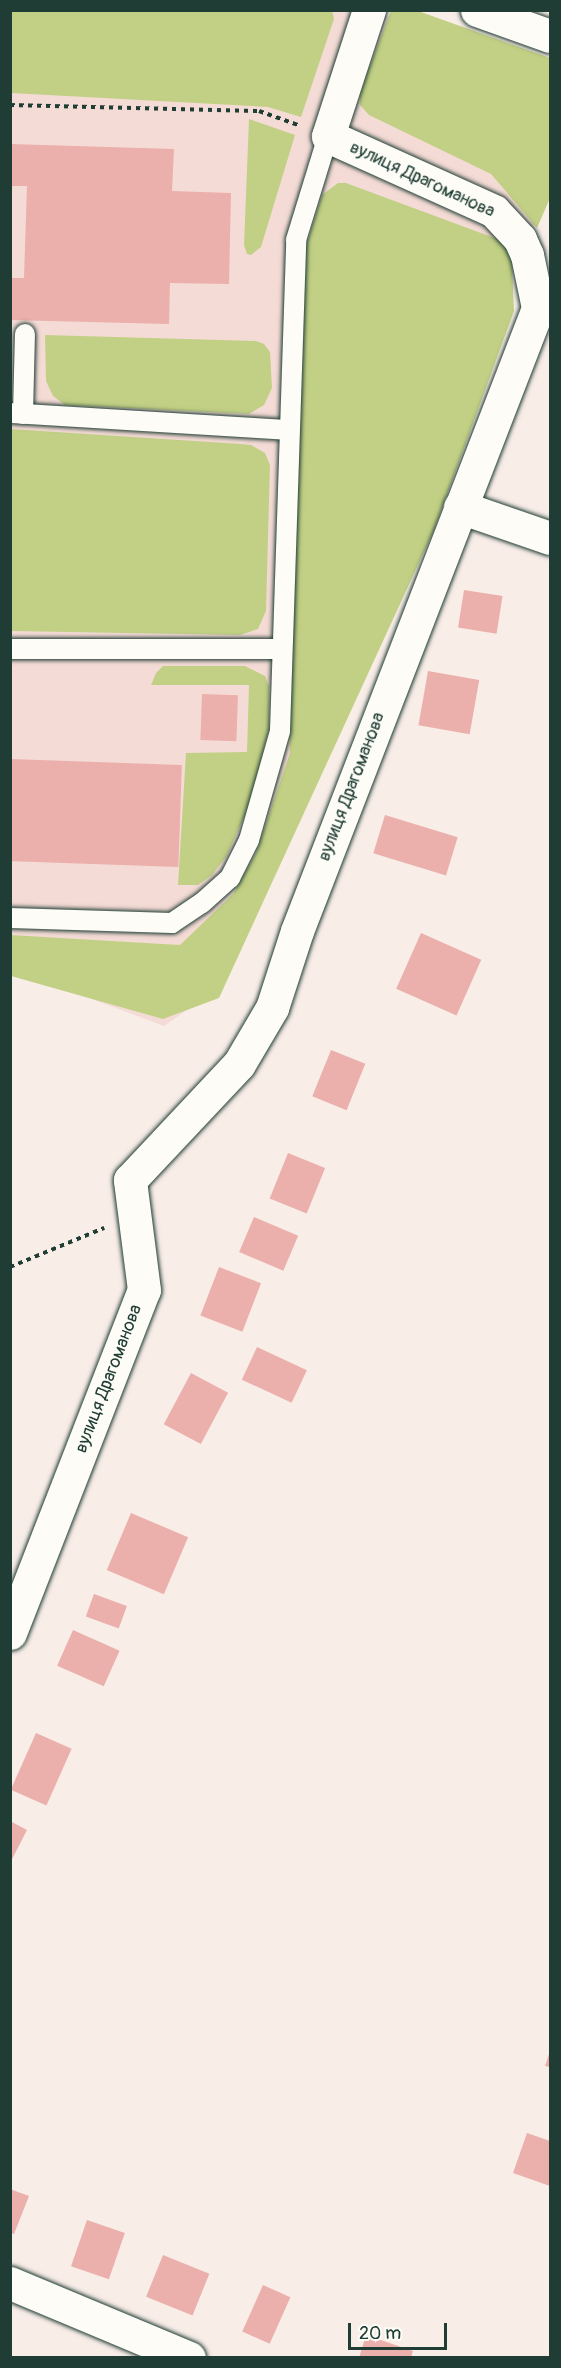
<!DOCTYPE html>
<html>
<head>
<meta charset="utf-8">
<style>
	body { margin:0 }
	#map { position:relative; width:561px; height:2368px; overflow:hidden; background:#f9ede8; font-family:Pangolin,sans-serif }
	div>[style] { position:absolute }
	.built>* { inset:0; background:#f5dbd6 }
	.green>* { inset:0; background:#c2d085 }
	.building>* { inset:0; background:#ebb0ab; transform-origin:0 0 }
	.path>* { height:4px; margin-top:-2px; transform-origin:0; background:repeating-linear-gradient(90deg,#1f3d34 0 4.5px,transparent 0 9px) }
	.roads { filter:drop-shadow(0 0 2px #1f3d34) drop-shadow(0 0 2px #1f3d34) }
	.lane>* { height:20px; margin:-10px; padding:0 10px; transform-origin:10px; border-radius:10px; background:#fdfcf7 }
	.street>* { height:33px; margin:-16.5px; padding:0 16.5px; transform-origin:16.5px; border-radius:16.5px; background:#fdfcf7 }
	.secondary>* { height:33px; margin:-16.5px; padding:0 16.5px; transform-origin:16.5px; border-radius:16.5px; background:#fdfcf7 }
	span { translate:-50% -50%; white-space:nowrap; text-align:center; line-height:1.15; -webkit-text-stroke:4.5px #fdfcf7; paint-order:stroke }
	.street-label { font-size:18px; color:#1f3d34 }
	.frame { position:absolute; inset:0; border:12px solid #1f3d34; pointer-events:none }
	.scale { position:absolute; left:348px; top:2323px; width:99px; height:27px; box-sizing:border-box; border:3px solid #1f3d34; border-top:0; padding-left:8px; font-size:18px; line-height:21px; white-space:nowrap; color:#1f3d34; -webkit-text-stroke:4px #fdfcf7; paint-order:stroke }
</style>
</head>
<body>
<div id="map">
	<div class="built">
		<i style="clip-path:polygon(10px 11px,371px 11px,550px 69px,550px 185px,212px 993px,164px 1026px,11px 969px)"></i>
	</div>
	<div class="green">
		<i style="clip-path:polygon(332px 10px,334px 19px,301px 117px,268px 107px,11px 93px,11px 11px)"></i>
		<i style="clip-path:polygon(391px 11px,418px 11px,550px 58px,550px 198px,537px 228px,491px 174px,369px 115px,360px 105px,360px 92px)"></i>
		<i style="clip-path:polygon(249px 119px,295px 135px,261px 247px,251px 255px,247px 254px,244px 245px)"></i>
		<i style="clip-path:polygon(338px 183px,346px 183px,511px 244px,514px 311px,434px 530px,219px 998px,163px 1019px,11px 976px,10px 935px,180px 945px,233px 894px,256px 853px,290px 753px,288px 689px,306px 246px,322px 195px)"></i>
		<i style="clip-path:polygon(45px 335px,256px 341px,264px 344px,270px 352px,272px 388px,264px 405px,249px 414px,65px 405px,53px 396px,46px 381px)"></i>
		<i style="clip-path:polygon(10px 429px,240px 444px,251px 445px,265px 453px,270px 465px,266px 611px,258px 629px,240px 635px,11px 631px)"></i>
		<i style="clip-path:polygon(163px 666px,245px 666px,265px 676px,269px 686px,269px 730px,249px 806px,226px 857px,212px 875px,198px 885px,178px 885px,186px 753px,247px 752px,249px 685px,151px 685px,156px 673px)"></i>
	</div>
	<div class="building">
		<i style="clip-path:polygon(10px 144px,174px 149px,172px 191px,231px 193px,229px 284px,170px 283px,169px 324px,10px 320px,10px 278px,24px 278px,27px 186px,10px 186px)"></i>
		<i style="left:464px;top:590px;width:39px;height:38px;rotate:9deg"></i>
		<i style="left:428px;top:671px;width:52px;height:55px;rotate:10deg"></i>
		<i style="left:202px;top:694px;width:36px;height:46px;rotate:2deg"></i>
		<i style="left:10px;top:759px;width:172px;height:102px;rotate:2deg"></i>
		<i style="left:385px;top:815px;width:76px;height:40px;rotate:17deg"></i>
		<i style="left:421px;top:933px;width:66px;height:61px;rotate:24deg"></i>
		<i style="left:331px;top:1050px;width:37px;height:50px;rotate:22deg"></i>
		<i style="left:288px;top:1153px;width:40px;height:49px;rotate:22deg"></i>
		<i style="left:254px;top:1217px;width:48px;height:38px;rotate:23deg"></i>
		<i style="left:219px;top:1267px;width:45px;height:52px;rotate:21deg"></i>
		<i style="left:257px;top:1347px;width:55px;height:36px;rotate:25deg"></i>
		<i style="left:191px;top:1373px;width:42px;height:58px;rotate:28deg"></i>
		<i style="left:131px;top:1513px;width:62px;height:62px;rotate:23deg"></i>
		<i style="left:94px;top:1594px;width:35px;height:24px;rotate:20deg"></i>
		<i style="left:73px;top:1630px;width:51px;height:39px;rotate:24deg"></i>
		<i style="left:36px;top:1733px;width:39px;height:62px;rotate:24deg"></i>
		<i style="clip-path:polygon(10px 1821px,27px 1830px,10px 1863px)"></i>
		<i style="clip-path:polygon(550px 2051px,550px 2067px,545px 2066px)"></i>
		<i style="clip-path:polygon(527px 2133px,550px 2141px,550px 2186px,513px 2173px)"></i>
		<i style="clip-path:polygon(10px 2189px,29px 2196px,14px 2234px,10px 2233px)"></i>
		<i style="left:87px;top:2220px;width:40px;height:49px;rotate:19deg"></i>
		<i style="left:163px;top:2255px;width:50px;height:45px;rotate:22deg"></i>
		<i style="left:263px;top:2285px;width:30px;height:51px;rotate:24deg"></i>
		<i style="clip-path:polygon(366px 2335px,413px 2351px,411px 2358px,359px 2358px)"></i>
	</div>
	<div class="path">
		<i style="left:10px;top:105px;width:249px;rotate:1.4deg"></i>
		<i style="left:259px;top:111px;width:41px;rotate:19.7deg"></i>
		<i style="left:10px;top:1267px;width:102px;rotate:-22.5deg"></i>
	</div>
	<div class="roads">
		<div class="lane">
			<i style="left:10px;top:413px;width:279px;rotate:3.5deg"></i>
			<i style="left:23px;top:414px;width:80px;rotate:-88.6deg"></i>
			<i style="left:10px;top:649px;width:272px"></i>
			<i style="left:10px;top:918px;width:162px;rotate:1.8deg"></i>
			<i style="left:172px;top:923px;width:36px;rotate:-34deg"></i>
			<i style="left:202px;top:903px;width:38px;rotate:-42deg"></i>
			<i style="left:230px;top:878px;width:42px;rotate:-63.4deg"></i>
			<i style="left:249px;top:840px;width:113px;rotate:-74.1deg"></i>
			<i style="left:280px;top:731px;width:491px;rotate:-88.1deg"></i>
			<i style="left:296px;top:240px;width:109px;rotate:-72.9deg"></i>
		</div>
		<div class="street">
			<i style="left:460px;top:507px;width:95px;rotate:19deg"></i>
			<i style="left:10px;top:1633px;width:368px;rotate:-68.7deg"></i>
			<i style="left:144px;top:1290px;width:111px;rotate:-97.3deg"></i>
			<i style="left:130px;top:1180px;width:159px;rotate:-46.8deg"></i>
			<i style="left:239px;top:1064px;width:65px;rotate:-59.5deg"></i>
			<i style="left:272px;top:1008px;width:81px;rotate:-72deg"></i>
			<i style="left:297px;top:931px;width:668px;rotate:-68.85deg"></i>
			<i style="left:538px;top:308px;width:54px;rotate:-101.7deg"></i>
			<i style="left:527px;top:255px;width:17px;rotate:-114deg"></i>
			<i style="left:520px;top:239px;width:38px;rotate:-133deg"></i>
			<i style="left:494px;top:211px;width:182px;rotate:-155.7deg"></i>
			<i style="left:328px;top:136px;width:133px;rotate:-72deg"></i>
			<i style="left:10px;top:2283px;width:194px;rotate:22.7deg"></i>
		</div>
		<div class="secondary">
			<i style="left:477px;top:10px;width:77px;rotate:19.6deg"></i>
		</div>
	</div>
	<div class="street-label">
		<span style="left:422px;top:180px;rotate:25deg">вулиця Драгоманова</span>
		<span style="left:352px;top:787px;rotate:-69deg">вулиця Драгоманова</span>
		<span style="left:109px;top:1379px;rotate:-69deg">вулиця Драгоманова</span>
	</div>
	<div class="frame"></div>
	<div class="scale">20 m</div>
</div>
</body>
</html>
